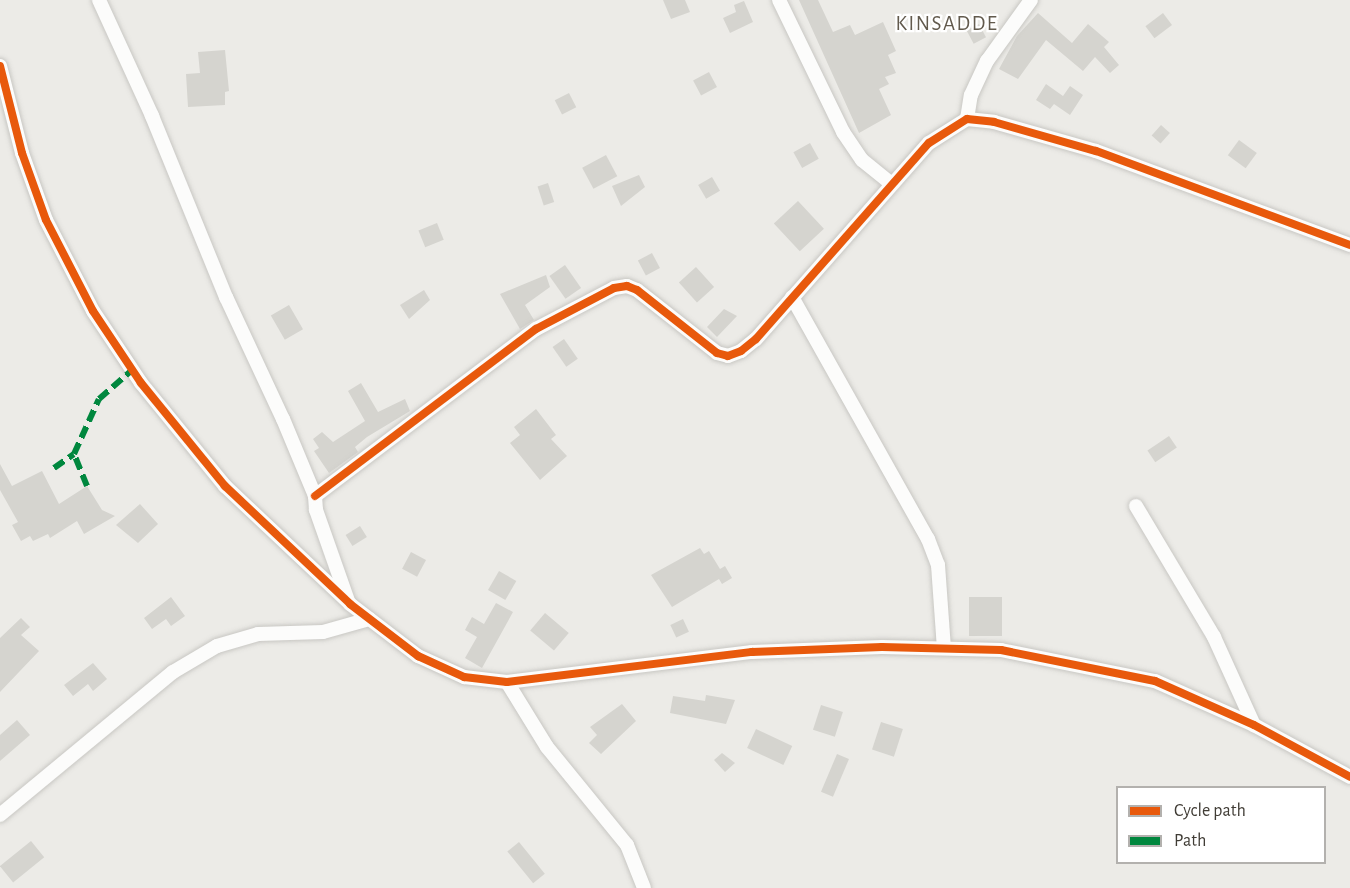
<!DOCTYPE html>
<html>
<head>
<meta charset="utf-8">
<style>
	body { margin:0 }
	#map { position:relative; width:1350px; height:888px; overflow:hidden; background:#ecebe7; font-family:"Alegreya Sans",sans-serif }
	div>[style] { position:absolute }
	.building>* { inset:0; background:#d5d4cf; transform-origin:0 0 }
	.roads { filter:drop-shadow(0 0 2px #c8c7c3) drop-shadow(0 0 2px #c8c7c3) }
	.street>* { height:14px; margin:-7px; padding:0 7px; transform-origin:7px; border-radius:7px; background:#fcfcfb }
	.quiet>* { height:6px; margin-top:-3px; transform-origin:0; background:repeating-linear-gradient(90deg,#00873e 0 12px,transparent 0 18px) }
	.cycleway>* { height:8px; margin:-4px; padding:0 4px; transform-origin:4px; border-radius:4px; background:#e8590c }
	span { translate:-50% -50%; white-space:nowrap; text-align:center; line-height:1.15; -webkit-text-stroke:4.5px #fff; paint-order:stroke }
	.quarter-label { font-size:21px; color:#625a4d; letter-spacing:1.5px }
	.legend { position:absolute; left:1116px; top:786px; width:210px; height:78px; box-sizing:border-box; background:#fff; border:2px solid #b3b1ae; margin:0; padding:8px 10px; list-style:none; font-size:18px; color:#403c35 }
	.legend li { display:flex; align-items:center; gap:12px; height:30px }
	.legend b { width:30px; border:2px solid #b3b1ae }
</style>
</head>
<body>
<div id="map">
	<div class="building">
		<i style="clip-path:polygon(663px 0,685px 0,690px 12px,671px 19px)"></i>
		<i style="clip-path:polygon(799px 0,818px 0,833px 32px,850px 25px,855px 35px,883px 22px,896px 51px,888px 55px,896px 73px,885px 77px,889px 84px,879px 89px,891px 115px,859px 133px)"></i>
		<i style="clip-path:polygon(744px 1px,753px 22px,730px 33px,723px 18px,736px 12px,734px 5px)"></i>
		<i style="clip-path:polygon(1038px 13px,1072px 43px,1088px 24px,1109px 42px,1104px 47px,1119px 65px,1110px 73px,1095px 57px,1083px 71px,1046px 40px,1018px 79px,999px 69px,1017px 36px)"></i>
		<i style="left:1163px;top:13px;width:15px;height:22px;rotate:53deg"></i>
		<i style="left:979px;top:24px;width:15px;height:14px;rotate:62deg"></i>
		<i style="clip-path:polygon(225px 50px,229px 91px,225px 92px,225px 105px,188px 107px,186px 74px,200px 73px,198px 52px)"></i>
		<i style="left:709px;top:72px;width:17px;height:18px;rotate:62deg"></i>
		<i style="clip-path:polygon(1046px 84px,1063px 96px,1070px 86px,1083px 95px,1070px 115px,1054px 104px,1050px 109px,1036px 100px)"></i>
		<i style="left:569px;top:93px;width:16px;height:16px;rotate:63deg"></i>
		<i style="left:1161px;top:125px;width:12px;height:14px;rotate:42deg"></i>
		<i style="left:1239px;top:140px;width:22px;height:19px;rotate:36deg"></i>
		<i style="left:810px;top:143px;width:18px;height:19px;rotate:61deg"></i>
		<i style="left:606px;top:155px;width:24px;height:27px;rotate:62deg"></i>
		<i style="clip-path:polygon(639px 175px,645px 187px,621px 206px,612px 186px)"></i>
		<i style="left:712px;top:177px;width:16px;height:16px;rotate:60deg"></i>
		<i style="left:548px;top:183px;width:20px;height:11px;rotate:72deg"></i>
		<i style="left:798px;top:201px;width:38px;height:33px;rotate:47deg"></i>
		<i style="left:437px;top:223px;width:18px;height:20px;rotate:68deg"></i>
		<i style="left:652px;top:253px;width:17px;height:16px;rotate:62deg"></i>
		<i style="left:565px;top:265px;width:28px;height:19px;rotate:55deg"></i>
		<i style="left:696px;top:267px;width:27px;height:23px;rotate:48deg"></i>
		<i style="clip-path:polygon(546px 275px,550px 287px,525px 305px,534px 320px,520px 329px,500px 294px)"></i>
		<i style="clip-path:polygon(424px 290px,430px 300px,409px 319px,400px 305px)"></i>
		<i style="left:289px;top:305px;width:28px;height:21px;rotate:60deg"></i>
		<i style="clip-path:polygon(724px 309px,737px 316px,717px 337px,707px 327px)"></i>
		<i style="left:564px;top:339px;width:24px;height:14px;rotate:55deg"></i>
		<i style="clip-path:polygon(361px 383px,378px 412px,405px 399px,410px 411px,367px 437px,355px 447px,358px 452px,329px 473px,314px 451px,319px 448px,313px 439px,322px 432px,333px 442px,365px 421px,348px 391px)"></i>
		<i style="clip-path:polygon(536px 409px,556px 435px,551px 439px,567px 456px,540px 480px,510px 443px,520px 435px,514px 427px)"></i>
		<i style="left:1169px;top:436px;width:14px;height:26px;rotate:56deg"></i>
		<i style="clip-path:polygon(0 464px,12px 486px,42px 471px,59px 504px,87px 486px,102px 510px,115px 516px,84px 534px,77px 521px,50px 538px,48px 534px,33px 541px,30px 536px,21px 541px,12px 525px,18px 522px,0 490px)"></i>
		<i style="clip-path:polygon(140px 504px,158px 524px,138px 543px,116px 525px)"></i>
		<i style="left:360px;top:526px;width:13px;height:17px;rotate:58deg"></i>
		<i style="clip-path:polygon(700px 548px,704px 554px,709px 551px,720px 569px,725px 566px,732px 578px,722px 584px,719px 579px,672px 607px,651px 575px)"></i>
		<i style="left:411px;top:552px;width:17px;height:19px;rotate:28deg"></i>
		<i style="left:499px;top:571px;width:20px;height:22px;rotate:30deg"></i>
		<i style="clip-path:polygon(171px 597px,185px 616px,171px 626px,166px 619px,152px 629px,144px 618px)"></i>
		<i style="left:969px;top:597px;width:33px;height:39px"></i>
		<i style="clip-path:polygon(496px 603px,513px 612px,482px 668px,465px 658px,477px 637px,465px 630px,472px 617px,484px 624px)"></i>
		<i style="left:545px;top:613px;width:31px;height:23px;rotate:40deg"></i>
		<i style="clip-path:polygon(21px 618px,30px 627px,21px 635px,39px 651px,0 692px,0 638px)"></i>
		<i style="left:683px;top:619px;width:14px;height:14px;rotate:65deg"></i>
		<i style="clip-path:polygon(93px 663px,107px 679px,93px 691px,88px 684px,73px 696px,64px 685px)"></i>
		<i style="clip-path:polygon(706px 695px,735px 700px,726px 724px,670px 713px,673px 696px,705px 701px)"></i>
		<i style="clip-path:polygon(622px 704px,636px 721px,601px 754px,589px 743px,597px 735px,590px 727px)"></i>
		<i style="left:821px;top:705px;width:23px;height:26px;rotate:18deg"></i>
		<i style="clip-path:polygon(17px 720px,30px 735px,0 761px,0 735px)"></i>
		<i style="left:881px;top:722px;width:23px;height:29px;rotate:18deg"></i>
		<i style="left:756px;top:729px;width:40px;height:21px;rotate:25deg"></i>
		<i style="clip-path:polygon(722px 753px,735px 763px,725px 772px,714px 760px)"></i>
		<i style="left:837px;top:754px;width:13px;height:41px;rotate:23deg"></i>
		<i style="left:31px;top:841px;width:21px;height:40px;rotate:51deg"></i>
		<i style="left:519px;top:842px;width:41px;height:15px;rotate:51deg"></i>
	</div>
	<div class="roads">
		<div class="street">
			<i style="left:99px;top:0;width:128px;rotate:65.4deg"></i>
			<i style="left:152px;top:116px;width:196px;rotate:67.8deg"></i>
			<i style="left:226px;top:297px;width:135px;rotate:65deg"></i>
			<i style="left:283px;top:419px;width:83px;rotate:67.4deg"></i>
			<i style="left:315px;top:496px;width:14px;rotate:86deg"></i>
			<i style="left:316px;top:510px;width:96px;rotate:70.6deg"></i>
			<i style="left:779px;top:0;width:147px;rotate:64.1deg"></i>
			<i style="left:843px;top:132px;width:34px;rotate:56deg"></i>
			<i style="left:862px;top:160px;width:36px;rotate:39deg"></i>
			<i style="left:0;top:66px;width:90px;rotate:75.8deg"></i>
			<i style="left:22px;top:153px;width:71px;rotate:70.3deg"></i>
			<i style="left:46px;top:220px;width:102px;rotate:62.7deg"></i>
			<i style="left:93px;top:311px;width:87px;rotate:56.3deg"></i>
			<i style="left:141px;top:383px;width:133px;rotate:50.8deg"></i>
			<i style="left:225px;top:486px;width:172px;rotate:43.3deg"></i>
			<i style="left:350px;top:604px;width:86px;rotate:37.4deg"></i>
			<i style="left:418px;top:656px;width:51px;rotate:24.5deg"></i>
			<i style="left:464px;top:677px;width:43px;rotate:6.6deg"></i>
			<i style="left:507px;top:682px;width:247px;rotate:-7deg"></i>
			<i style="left:752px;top:652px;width:130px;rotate:-2.2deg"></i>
			<i style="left:882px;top:647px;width:119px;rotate:1.4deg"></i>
			<i style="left:1001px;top:650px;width:157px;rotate:11.4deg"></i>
			<i style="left:1155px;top:681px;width:108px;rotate:24deg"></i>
			<i style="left:1254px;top:725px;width:109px;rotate:28.4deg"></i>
			<i style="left:967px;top:119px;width:24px;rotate:-81deg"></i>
			<i style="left:971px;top:95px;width:38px;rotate:-65deg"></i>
			<i style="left:987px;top:61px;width:75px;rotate:-54.2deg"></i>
			<i style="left:792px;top:297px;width:278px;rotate:60.7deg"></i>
			<i style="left:928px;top:539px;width:28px;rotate:69deg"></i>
			<i style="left:938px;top:565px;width:83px;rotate:85.9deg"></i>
			<i style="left:315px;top:496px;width:277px;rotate:-37.1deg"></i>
			<i style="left:536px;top:329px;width:88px;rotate:-27.7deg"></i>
			<i style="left:614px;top:288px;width:13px;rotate:-9deg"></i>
			<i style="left:627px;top:286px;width:11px;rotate:22deg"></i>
			<i style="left:637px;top:290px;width:102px;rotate:38.2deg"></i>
			<i style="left:717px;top:353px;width:11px;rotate:15deg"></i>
			<i style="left:728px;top:356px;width:14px;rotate:-21deg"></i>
			<i style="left:741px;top:351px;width:19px;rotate:-39deg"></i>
			<i style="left:756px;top:339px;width:261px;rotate:-48.6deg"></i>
			<i style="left:929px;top:143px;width:45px;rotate:-32.3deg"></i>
			<i style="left:967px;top:119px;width:27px;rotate:6deg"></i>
			<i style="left:994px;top:122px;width:106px;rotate:15.9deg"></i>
			<i style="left:1096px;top:151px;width:271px;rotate:20.3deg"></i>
			<i style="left:1136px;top:506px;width:152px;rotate:59.2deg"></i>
			<i style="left:1214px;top:637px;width:97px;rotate:65.6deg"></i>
			<i style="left:507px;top:682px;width:76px;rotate:58.4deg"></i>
			<i style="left:547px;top:747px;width:127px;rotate:50.8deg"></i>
			<i style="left:627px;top:845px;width:46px;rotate:68.4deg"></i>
			<i style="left:0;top:815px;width:224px;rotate:-39.6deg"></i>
			<i style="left:173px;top:672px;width:51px;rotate:-30.6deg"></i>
			<i style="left:217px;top:646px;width:43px;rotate:-16.3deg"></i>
			<i style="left:258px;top:634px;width:65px;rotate:-1.8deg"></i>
			<i style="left:323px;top:632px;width:48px;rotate:-15.8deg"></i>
		</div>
	</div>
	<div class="quiet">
		<i style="left:54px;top:468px;width:24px;rotate:-35deg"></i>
		<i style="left:87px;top:486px;width:35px;rotate:-112deg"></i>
		<i style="left:74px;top:454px;width:60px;rotate:-65.6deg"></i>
		<i style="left:99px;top:399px;width:44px;rotate:-41.3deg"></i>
	</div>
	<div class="cycleway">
		<i style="left:0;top:66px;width:90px;rotate:75.8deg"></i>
		<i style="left:22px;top:153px;width:71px;rotate:70.3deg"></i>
		<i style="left:46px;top:220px;width:102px;rotate:62.7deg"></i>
		<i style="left:93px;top:311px;width:87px;rotate:56.3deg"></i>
		<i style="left:141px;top:383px;width:133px;rotate:50.8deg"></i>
		<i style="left:225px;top:486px;width:172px;rotate:43.3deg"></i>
		<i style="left:350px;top:604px;width:86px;rotate:37.4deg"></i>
		<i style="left:418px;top:656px;width:51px;rotate:24.5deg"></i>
		<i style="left:464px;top:677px;width:43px;rotate:6.6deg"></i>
		<i style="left:507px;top:682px;width:247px;rotate:-7deg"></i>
		<i style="left:752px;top:652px;width:130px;rotate:-2.2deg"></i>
		<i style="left:882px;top:647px;width:119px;rotate:1.4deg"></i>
		<i style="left:1001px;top:650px;width:157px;rotate:11.4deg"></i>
		<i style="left:1155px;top:681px;width:108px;rotate:24deg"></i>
		<i style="left:1254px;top:725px;width:109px;rotate:28.4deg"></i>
		<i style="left:315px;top:496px;width:277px;rotate:-37.1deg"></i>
		<i style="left:536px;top:329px;width:88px;rotate:-27.7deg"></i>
		<i style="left:614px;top:288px;width:13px;rotate:-9deg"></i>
		<i style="left:627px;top:286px;width:11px;rotate:22deg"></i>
		<i style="left:637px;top:290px;width:102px;rotate:38.2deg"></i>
		<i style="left:717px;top:353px;width:11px;rotate:15deg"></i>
		<i style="left:728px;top:356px;width:14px;rotate:-21deg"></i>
		<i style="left:741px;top:351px;width:19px;rotate:-39deg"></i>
		<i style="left:756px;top:339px;width:261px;rotate:-48.6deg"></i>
		<i style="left:929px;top:143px;width:45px;rotate:-32.3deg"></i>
		<i style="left:967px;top:119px;width:27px;rotate:6deg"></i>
		<i style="left:994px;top:122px;width:106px;rotate:15.9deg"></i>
		<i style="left:1096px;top:151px;width:271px;rotate:20.3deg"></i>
	</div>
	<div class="quarter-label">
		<span style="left:947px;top:24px">KINSADDE</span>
	</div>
	<ul class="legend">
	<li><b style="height:8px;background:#e8590c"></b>Cycle path</li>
	<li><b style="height:8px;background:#00873e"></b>Path</li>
	</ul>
</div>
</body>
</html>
